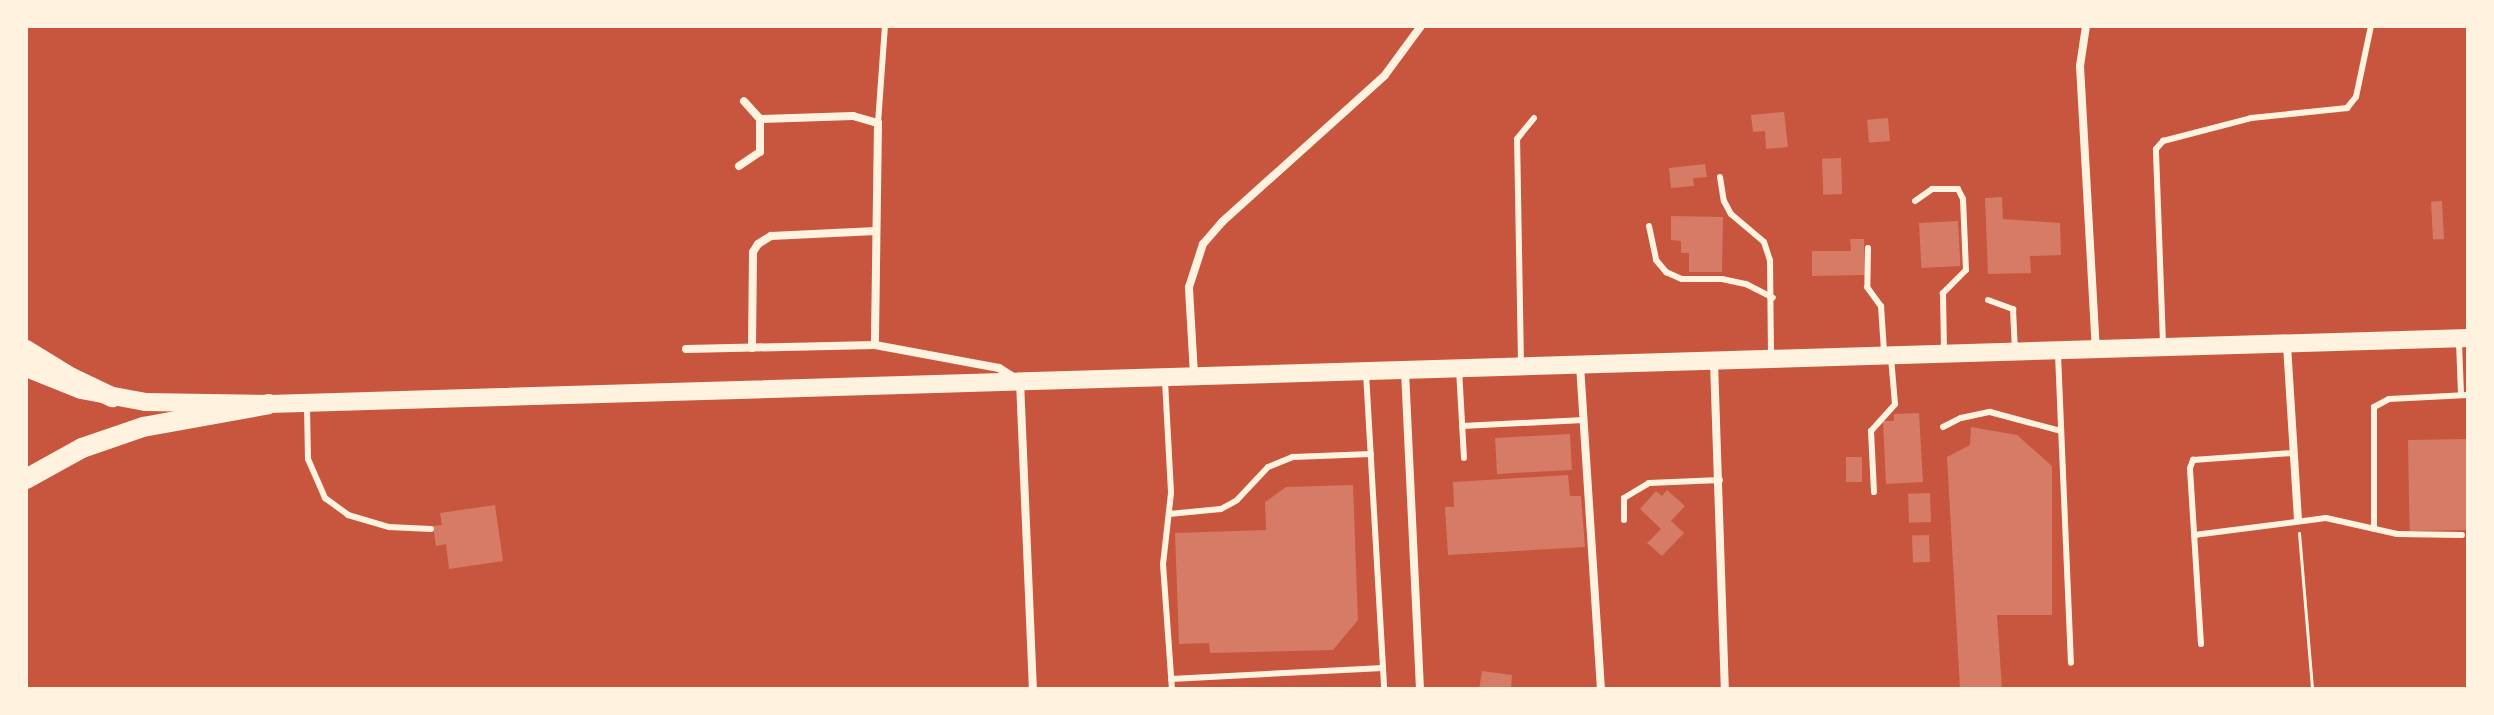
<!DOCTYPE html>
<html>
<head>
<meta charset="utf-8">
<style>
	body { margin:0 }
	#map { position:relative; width:2494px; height:715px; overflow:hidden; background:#c8553d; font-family:"DM Sans",sans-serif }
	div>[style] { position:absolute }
	.building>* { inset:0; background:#d67c66; transform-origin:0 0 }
	.path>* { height:3px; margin:-1.5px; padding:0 1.5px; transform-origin:1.5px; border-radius:1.5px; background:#fff3e0 }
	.service>* { height:6px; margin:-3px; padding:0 3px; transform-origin:3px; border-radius:3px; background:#fff3e0 }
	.minor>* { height:8px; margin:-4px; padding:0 4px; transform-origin:4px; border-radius:4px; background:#fff3e0 }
	.primary>* { height:18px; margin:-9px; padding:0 9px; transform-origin:9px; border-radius:9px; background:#fff3e0 }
	.motorway>* { height:20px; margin:-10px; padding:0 10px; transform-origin:10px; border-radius:10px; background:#fff3e0 }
	span { translate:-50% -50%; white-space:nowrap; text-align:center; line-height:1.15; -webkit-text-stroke:6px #fff3e0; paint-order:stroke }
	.frame { position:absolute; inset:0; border:28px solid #fff3e0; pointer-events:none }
</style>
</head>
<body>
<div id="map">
	<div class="building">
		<i style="clip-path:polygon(1784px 112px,1788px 147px,1766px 149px,1765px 131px,1753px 132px,1751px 115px)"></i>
		<i style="left:1888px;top:118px;width:23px;height:21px;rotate:85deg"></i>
		<i style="left:1841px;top:158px;width:36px;height:19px;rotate:88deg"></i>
		<i style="clip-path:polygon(1705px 164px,1707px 177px,1693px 178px,1694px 186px,1671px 188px,1669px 168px)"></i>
		<i style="clip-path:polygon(2002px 197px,2003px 219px,2060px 223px,2061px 255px,2030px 256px,2031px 273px,1988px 274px,1985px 198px)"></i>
		<i style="left:2442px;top:201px;width:38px;height:11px;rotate:87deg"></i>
		<i style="clip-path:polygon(1671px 216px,1723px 217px,1722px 272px,1689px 272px,1689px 253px,1681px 253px,1681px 241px,1671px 240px)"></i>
		<i style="left:1958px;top:221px;width:45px;height:39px;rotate:87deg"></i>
		<i style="clip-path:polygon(1850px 239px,1864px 239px,1865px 275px,1812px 276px,1812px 251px,1851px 251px)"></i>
		<i style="clip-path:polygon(1919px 413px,1923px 482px,1886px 484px,1883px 421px,1894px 421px,1894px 414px)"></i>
		<i style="clip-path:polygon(1971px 427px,2017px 435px,2052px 466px,2052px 615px,1997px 615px,2002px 689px,1960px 689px,1947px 457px,1970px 445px)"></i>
		<i style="left:1570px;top:434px;width:36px;height:75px;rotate:87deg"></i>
		<i style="left:2467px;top:439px;width:91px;height:59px;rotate:89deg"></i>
		<i style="left:1846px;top:457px;width:16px;height:25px"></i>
		<i style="clip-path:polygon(1568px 475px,1570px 496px,1581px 496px,1585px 547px,1448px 555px,1445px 507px,1454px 507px,1453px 482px)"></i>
		<i style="clip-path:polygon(1353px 485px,1358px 620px,1333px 650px,1210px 653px,1209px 643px,1179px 644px,1175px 533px,1266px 530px,1265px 502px,1286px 487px)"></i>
		<i style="clip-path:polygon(1667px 490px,1685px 506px,1671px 521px,1684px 533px,1662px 556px,1647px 543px,1661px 529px,1640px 509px,1656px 491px,1662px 496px)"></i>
		<i style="left:1930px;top:493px;width:29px;height:22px;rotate:88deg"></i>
		<i style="clip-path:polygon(495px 505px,503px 561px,449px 569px,446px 544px,436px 546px,433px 526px,442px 525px,440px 513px)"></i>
		<i style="left:1929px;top:535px;width:27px;height:17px;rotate:88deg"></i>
		<i style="clip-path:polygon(1482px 671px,1512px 675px,1511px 689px,1479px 689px)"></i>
	</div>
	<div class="path">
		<i style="left:2299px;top:533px;width:157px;rotate:85.2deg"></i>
	</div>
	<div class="service">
		<i style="left:878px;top:123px;width:97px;rotate:-85.9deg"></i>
		<i style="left:1720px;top:177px;width:24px;rotate:81deg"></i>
		<i style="left:1724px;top:201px;width:15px;rotate:62deg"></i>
		<i style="left:1731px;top:214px;width:43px;rotate:40.3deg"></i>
		<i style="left:1764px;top:242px;width:19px;rotate:72deg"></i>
		<i style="left:1770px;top:260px;width:94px;rotate:89.4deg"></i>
		<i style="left:1915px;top:201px;width:21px;rotate:-35deg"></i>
		<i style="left:1932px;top:189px;width:26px"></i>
		<i style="left:1958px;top:189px;width:11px;rotate:63deg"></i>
		<i style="left:1963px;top:199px;width:71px;rotate:87.6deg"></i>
		<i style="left:1966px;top:270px;width:33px;rotate:135deg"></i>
		<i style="left:1943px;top:293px;width:59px;rotate:89deg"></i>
		<i style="left:1649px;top:226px;width:35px;rotate:78deg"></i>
		<i style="left:1656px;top:260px;width:16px;rotate:50deg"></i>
		<i style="left:1666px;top:272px;width:17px;rotate:24deg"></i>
		<i style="left:1682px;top:279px;width:40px"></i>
		<i style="left:1722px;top:279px;width:25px;rotate:12deg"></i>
		<i style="left:1746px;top:284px;width:30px;rotate:27deg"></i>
		<i style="left:1868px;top:248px;width:39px;rotate:91deg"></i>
		<i style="left:1867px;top:287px;width:24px;rotate:54deg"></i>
		<i style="left:1881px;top:306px;width:45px;rotate:86.2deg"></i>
		<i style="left:1988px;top:300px;width:27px;rotate:20deg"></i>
		<i style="left:2013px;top:309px;width:42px;rotate:87.3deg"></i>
		<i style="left:2459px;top:342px;width:53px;rotate:87.8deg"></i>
		<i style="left:2163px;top:343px;width:194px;rotate:-92.1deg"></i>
		<i style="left:2156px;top:149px;width:11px;rotate:-49deg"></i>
		<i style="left:2163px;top:141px;width:91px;rotate:-14.6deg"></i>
		<i style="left:2251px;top:118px;width:97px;rotate:-5.9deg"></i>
		<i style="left:2347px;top:108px;width:14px;rotate:-51deg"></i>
		<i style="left:2356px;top:97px;width:73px;rotate:-78.1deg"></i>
		<i style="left:2058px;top:354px;width:309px;rotate:87.6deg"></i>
		<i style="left:1521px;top:364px;width:225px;rotate:-91deg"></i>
		<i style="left:1517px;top:139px;width:27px;rotate:-51deg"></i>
		<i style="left:1459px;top:369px;width:89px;rotate:86.8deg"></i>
		<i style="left:1366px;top:373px;width:317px;rotate:86.7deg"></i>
		<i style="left:1165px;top:381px;width:112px;rotate:86.9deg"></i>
		<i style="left:1171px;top:493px;width:71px;rotate:96.4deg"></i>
		<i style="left:1163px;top:564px;width:125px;rotate:85.9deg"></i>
		<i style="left:307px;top:407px;width:52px;rotate:88.9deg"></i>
		<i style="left:308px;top:459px;width:43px;rotate:66.4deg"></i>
		<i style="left:325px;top:498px;width:29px;rotate:36deg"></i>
		<i style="left:348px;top:515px;width:43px;rotate:16.3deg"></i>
		<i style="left:389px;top:527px;width:42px;rotate:2.7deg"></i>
		<i style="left:1462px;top:426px;width:122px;rotate:-2.8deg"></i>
		<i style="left:1943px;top:427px;width:20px;rotate:-27deg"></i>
		<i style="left:1961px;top:418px;width:30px;rotate:-12deg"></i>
		<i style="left:1990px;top:412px;width:73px;rotate:15deg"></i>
		<i style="left:1874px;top:492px;width:61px;rotate:-92.8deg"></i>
		<i style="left:1871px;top:431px;width:36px;rotate:-48deg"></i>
		<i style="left:1895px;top:404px;width:47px;rotate:-94.9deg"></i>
		<i style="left:1169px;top:514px;width:52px;rotate:-5.5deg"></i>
		<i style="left:1221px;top:509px;width:18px;rotate:-29deg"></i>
		<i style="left:1237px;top:500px;width:45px;rotate:-46.8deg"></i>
		<i style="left:1268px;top:467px;width:27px;rotate:-22deg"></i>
		<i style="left:1293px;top:457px;width:78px;rotate:-2.2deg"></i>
		<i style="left:1624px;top:520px;width:22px;rotate:-90deg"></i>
		<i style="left:1624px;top:498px;width:29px;rotate:-31deg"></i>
		<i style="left:1649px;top:483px;width:71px;rotate:-2.4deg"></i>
		<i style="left:2374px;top:529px;width:122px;rotate:-90deg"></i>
		<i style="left:2374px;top:407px;width:17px;rotate:-28deg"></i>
		<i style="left:2389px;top:399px;width:79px;rotate:-2.9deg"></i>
		<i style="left:2194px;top:535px;width:133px;rotate:-7.3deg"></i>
		<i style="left:2326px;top:518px;width:73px;rotate:12.7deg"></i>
		<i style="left:2397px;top:534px;width:65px;rotate:0.9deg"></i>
		<i style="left:2201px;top:644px;width:176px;rotate:-93.6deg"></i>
		<i style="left:2190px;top:468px;width:9px;rotate:-69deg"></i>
		<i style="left:2193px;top:460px;width:101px;rotate:-4deg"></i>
		<i style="left:1171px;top:679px;width:212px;rotate:-3deg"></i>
	</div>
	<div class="minor">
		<i style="left:2086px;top:26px;width:40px;rotate:98.5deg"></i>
		<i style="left:2080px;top:66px;width:282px;rotate:86.8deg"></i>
		<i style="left:760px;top:119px;width:93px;rotate:-1.8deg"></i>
		<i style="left:853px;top:116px;width:26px;rotate:16deg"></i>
		<i style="left:878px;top:123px;width:222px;rotate:90.8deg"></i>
		<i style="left:739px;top:166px;width:25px;rotate:-34deg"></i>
		<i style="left:760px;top:152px;width:33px;rotate:-90deg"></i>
		<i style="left:760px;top:119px;width:24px;rotate:-132deg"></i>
		<i style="left:2287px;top:345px;width:174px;rotate:86.4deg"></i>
		<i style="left:752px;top:348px;width:96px;rotate:-89.4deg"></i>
		<i style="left:753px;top:252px;width:9px;rotate:-58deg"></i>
		<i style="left:758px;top:244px;width:15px;rotate:-32deg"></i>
		<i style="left:771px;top:236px;width:105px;rotate:-2.7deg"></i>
		<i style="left:686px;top:349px;width:189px;rotate:-1.2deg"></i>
		<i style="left:875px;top:345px;width:126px;rotate:10.5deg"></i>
		<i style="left:999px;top:368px;width:25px;rotate:32deg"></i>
		<i style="left:1020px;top:381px;width:308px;rotate:87.6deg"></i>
		<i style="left:1714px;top:362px;width:327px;rotate:88.1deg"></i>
		<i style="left:1580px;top:365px;width:325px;rotate:86.3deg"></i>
		<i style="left:1405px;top:371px;width:318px;rotate:87.3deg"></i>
		<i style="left:1194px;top:375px;width:88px;rotate:-93.3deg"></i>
		<i style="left:1189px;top:287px;width:45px;rotate:-72deg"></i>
		<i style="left:1203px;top:244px;width:29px;rotate:-49deg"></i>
		<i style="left:1222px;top:222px;width:219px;rotate:-42deg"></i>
		<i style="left:1385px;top:75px;width:61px;rotate:-53.7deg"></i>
	</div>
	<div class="primary">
		<i style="left:26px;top:368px;width:59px;rotate:21.8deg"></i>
		<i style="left:81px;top:390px;width:65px;rotate:10.6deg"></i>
		<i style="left:145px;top:402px;width:124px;rotate:0.9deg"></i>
		<i style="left:269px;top:404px;width:2200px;rotate:-1.72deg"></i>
	</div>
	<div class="motorway">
		<i style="left:26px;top:350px;width:52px;rotate:31.5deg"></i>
		<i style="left:70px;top:377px;width:47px;rotate:25.5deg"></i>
		<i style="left:26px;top:479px;width:64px;rotate:-29deg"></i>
		<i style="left:82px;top:448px;width:65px;rotate:-19deg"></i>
		<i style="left:143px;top:427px;width:128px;rotate:-10.3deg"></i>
	</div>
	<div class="frame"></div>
</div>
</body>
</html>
